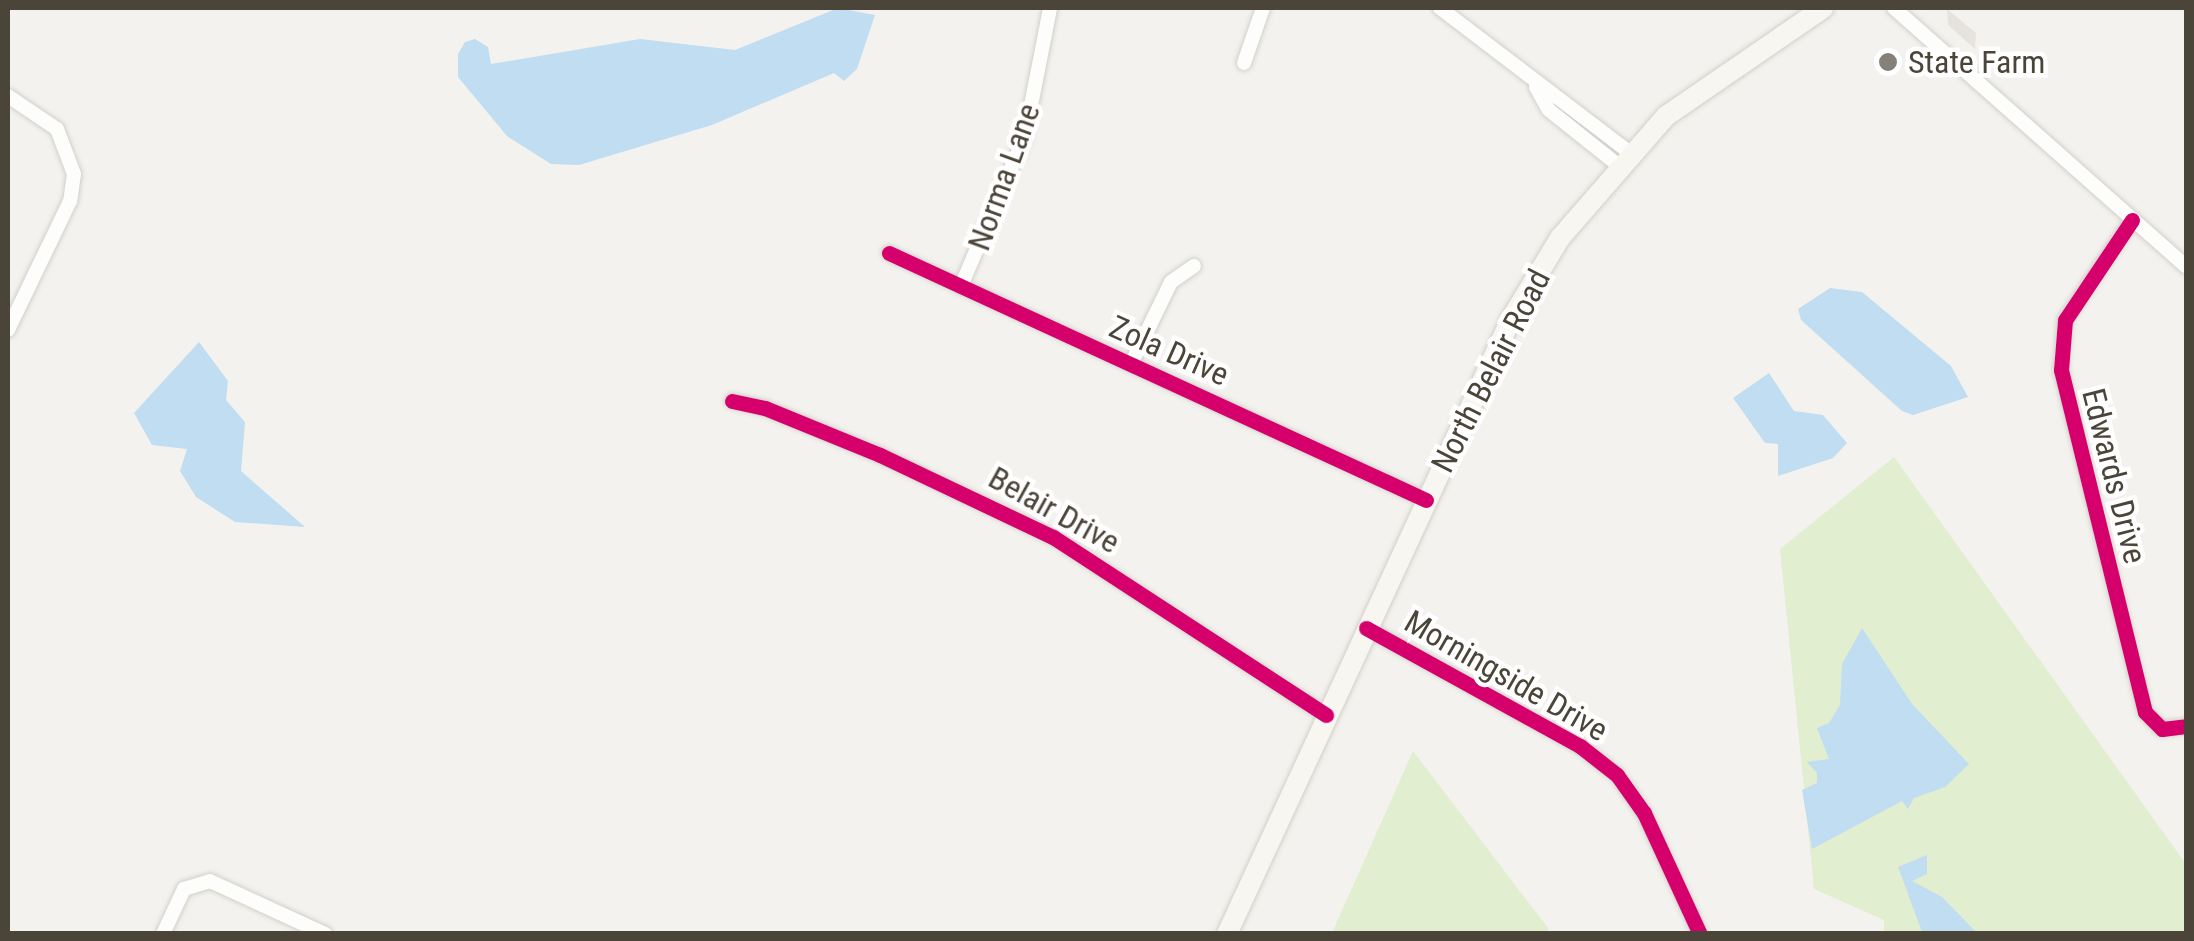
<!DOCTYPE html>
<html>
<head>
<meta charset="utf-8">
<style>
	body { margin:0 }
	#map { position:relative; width:2194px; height:941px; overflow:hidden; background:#f4f2ee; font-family:"Roboto Condensed",sans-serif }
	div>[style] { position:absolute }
	.green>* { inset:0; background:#e1eecf }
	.parking>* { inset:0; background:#e6e3df }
	.water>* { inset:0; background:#c0ddf1 }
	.roads { filter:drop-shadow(0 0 2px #d2d0cb) drop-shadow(0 0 2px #d2d0cb) }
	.minor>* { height:14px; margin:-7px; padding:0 7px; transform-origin:7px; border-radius:7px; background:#fdfdfc }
	.secondary>* { height:20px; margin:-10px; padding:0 10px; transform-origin:10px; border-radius:10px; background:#f7f6f1 }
	.cycleway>* { height:15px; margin:-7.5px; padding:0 7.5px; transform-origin:7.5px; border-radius:7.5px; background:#d6006c }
	.dots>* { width:28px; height:28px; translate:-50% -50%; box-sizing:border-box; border:5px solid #fff; border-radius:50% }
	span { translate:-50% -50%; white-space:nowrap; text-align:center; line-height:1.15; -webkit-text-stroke:9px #fff; paint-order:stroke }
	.poi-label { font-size:32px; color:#4b4439 }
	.left { translate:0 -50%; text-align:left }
	.street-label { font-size:32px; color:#4b4439 }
	.frame { position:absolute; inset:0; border:10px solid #4b4439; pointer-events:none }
</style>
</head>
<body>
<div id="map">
	<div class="green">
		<i style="clip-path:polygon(1894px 457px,2186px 864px,2186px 933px,1884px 933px,1884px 920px,1814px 889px,1780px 549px)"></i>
		<i style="clip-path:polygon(1413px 751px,1548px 928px,1548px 933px,1332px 933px)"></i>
	</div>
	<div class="parking">
		<i style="clip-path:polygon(1947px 9px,1976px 33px,1975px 49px,1948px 25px)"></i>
	</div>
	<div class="water">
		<i style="clip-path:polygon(838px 8px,875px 15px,857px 69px,844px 81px,834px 73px,712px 125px,579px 165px,551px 164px,507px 136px,458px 77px,458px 54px,465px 42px,475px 39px,488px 47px,491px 64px,640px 39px,735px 50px)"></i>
		<i style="clip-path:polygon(1830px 288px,1862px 292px,1951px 366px,1968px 397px,1913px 415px,1902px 411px,1801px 320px,1798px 309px)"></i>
		<i style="clip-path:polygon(199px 342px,228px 381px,226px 400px,245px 422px,241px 471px,305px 527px,235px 522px,196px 497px,180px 471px,187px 449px,152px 445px,134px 413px)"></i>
		<i style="clip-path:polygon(1769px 373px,1794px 411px,1823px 415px,1847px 443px,1833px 458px,1778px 476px,1778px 444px,1765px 443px,1733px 398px)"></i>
		<i style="clip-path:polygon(1862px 628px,1912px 704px,1969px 764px,1945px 787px,1914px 798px,1908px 809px,1902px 801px,1812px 849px,1802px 790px,1817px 783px,1817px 773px,1807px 762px,1829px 759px,1817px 728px,1829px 723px,1840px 705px,1842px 664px)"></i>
		<i style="clip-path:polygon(1927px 855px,1927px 874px,1912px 881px,1942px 897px,1977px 933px,1922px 932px,1898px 867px)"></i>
	</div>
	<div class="roads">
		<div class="minor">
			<i style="left:1440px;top:8px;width:238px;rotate:37.3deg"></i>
			<i style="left:1894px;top:8px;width:390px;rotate:41.5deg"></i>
			<i style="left:1244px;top:63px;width:58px;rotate:-70.9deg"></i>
			<i style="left:1536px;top:87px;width:26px;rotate:61deg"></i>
			<i style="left:1549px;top:110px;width:88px;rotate:38.6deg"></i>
			<i style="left:8px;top:96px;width:59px;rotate:34deg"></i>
			<i style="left:57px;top:129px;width:48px;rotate:69.3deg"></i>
			<i style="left:74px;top:174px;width:27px;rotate:98deg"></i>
			<i style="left:70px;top:201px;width:143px;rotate:115.7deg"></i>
			<i style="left:2132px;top:220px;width:120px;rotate:123.8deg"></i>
			<i style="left:2065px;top:320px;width:50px;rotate:94.6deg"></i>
			<i style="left:2061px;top:370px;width:352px;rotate:76.2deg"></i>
			<i style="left:2145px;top:712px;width:24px;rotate:45deg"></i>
			<i style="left:2162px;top:729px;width:24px;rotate:-7deg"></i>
			<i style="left:889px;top:253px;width:591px;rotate:24.7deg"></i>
			<i style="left:961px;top:286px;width:163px;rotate:-66.9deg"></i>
			<i style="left:1025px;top:136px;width:130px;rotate:-78.9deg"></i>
			<i style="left:1131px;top:364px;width:91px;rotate:-64deg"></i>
			<i style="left:1171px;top:282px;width:28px;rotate:-35deg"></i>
			<i style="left:732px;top:401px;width:34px;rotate:12deg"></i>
			<i style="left:765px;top:408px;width:124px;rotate:22.2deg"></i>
			<i style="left:880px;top:455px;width:191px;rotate:25.4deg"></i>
			<i style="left:1053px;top:537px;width:326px;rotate:33.1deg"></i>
			<i style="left:1366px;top:628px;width:244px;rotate:28.9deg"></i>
			<i style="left:1580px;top:746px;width:47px;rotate:38.1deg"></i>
			<i style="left:1617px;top:775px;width:47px;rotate:54.6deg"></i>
			<i style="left:1644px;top:813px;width:133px;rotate:65.2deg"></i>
			<i style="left:163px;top:934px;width:50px;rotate:-65deg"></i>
			<i style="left:184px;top:889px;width:27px;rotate:-17deg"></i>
			<i style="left:210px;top:881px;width:127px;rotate:24.7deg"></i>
		</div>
		<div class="secondary">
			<i style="left:1227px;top:934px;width:677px;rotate:-65.21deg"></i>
			<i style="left:1511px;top:319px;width:95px;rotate:-58.8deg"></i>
			<i style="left:1560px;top:238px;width:162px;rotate:-49deg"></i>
			<i style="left:1666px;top:116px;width:191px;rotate:-34.5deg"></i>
		</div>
	</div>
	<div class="cycleway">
		<i style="left:2132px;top:220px;width:120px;rotate:123.8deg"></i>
		<i style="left:2065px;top:320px;width:50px;rotate:94.6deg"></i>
		<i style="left:2061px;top:370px;width:352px;rotate:76.2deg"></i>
		<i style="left:2145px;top:712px;width:24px;rotate:45deg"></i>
		<i style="left:2162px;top:729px;width:24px;rotate:-7deg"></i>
		<i style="left:889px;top:253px;width:591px;rotate:24.7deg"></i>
		<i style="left:732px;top:401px;width:34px;rotate:12deg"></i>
		<i style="left:765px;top:408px;width:124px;rotate:22.2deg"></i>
		<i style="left:880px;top:455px;width:191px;rotate:25.4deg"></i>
		<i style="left:1053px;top:537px;width:326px;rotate:33.1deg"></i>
		<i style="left:1366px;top:628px;width:244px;rotate:28.9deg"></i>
		<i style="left:1580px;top:746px;width:47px;rotate:38.1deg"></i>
		<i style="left:1617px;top:775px;width:47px;rotate:54.6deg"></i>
		<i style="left:1644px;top:813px;width:133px;rotate:65.2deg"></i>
	</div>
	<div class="dots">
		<i style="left:1888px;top:62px;background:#868178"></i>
	</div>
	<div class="poi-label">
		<span class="left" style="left:1908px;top:62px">State Farm</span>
	</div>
	<div class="street-label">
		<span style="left:1004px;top:177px;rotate:-70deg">Norma Lane</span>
		<span style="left:1169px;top:351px;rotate:24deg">Zola Drive</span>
		<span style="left:1491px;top:371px;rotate:-63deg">North Belair Road</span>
		<span style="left:2114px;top:476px;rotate:76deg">Edwards Drive</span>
		<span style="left:1054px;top:510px;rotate:29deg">Belair Drive</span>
		<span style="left:1506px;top:676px;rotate:30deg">Morningside Drive</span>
	</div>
	<div class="frame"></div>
</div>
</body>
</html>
